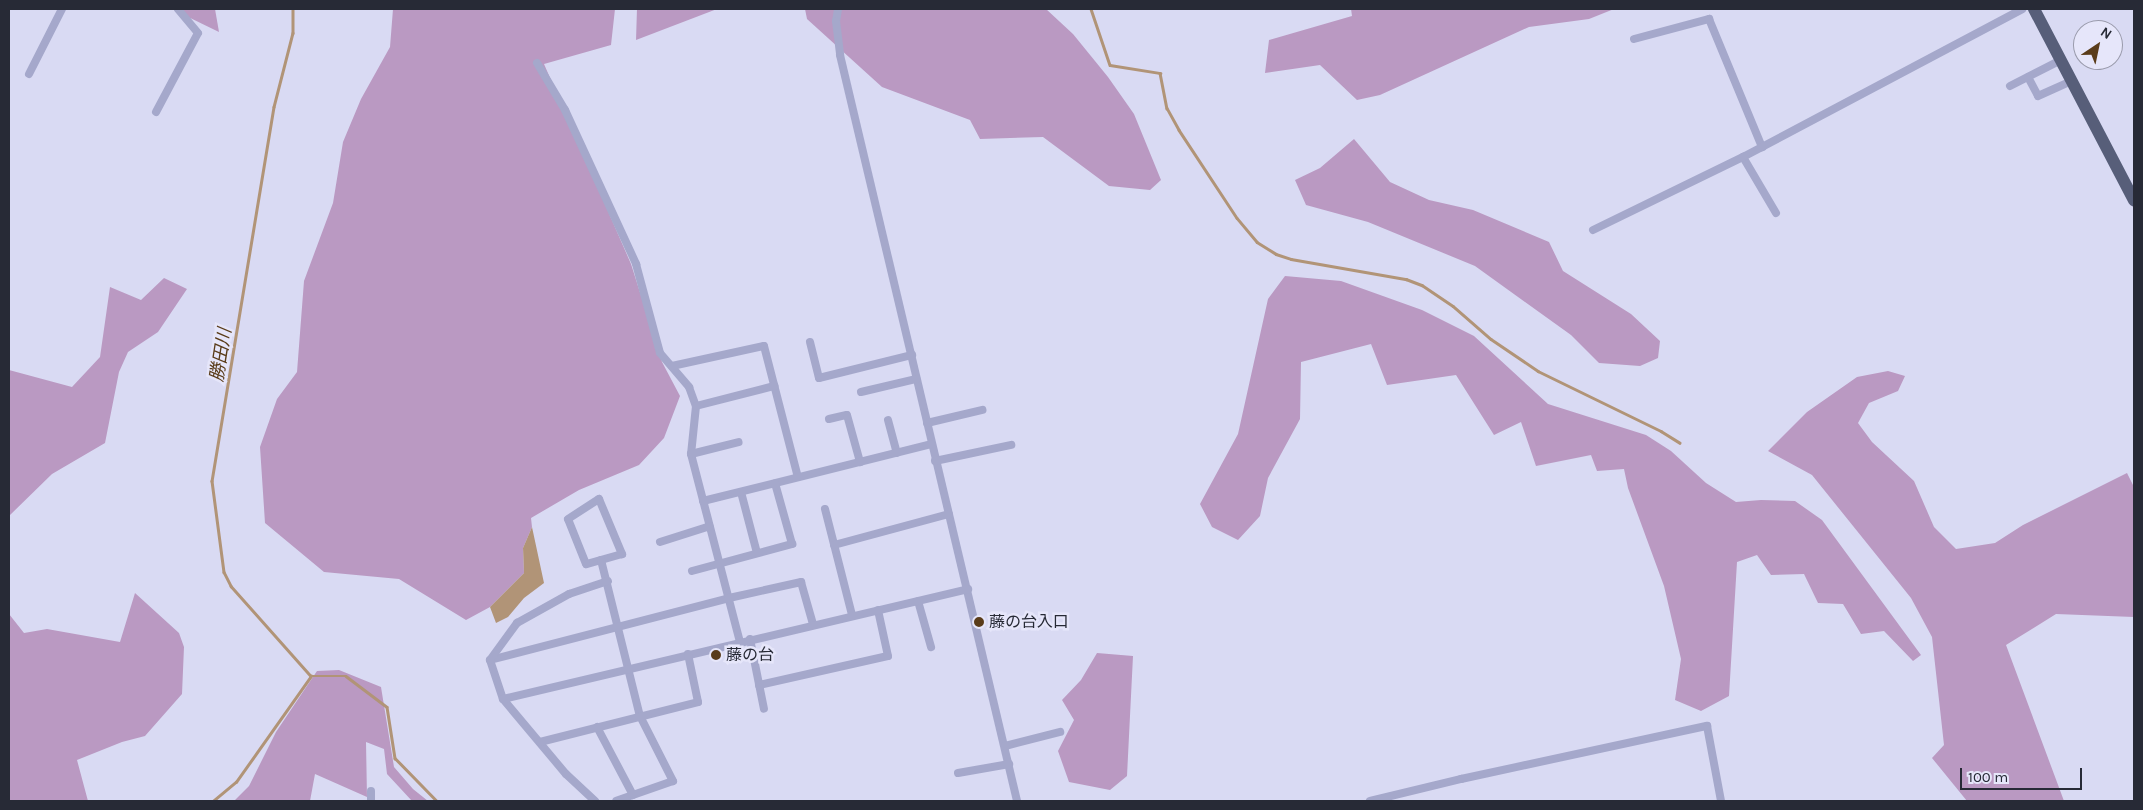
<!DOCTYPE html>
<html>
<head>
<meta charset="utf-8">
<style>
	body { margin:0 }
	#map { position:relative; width:2143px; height:810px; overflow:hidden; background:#d9daf3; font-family:Karla,"Noto Sans JP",sans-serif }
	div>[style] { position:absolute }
	.green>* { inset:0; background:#ba99c2 }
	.water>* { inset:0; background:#b19477 }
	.stream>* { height:2.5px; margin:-1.25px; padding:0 1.25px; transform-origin:1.25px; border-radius:1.25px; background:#b19477 }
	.minor>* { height:8px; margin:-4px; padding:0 4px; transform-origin:4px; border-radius:4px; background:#a5a8cb }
	.primary>* { height:12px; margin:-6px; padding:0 6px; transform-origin:6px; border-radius:6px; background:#575e79 }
	.dots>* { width:14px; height:14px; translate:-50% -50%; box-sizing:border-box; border:2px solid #e6e6fa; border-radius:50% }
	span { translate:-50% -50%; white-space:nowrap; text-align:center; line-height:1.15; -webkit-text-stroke:5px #e6e6fa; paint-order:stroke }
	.poi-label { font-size:16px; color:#272a36 }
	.left { translate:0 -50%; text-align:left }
	.water-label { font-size:18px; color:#5a3c1a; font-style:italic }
	.frame { position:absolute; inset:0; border:10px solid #272a36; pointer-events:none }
	.north { position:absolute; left:2073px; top:20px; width:50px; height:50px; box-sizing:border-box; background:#e6e6fa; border:1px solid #9a9bac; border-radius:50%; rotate:34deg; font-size:14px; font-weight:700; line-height:20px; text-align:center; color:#272a36 }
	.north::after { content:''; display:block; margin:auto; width:18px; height:22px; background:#5a3c1a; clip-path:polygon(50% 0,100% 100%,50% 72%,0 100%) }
	.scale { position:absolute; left:1960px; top:768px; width:122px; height:22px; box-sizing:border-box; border:2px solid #272a36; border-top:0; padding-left:6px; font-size:15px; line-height:18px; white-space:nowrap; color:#272a36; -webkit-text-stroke:4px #e6e6fa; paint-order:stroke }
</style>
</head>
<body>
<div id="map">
	<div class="green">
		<i style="clip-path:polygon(181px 9px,215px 9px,219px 32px,184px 15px)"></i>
		<i style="clip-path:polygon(393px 9px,615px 9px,611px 45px,544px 64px,631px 264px,662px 362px,680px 396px,664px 438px,639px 465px,579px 490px,531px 518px,532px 527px,523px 548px,524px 573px,490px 607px,466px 620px,399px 579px,324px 572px,265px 523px,260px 447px,277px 399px,297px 372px,304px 281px,333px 203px,343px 142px,361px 99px,390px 47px)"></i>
		<i style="clip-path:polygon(637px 9px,717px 9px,636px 40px)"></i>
		<i style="clip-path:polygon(805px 9px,1046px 9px,1073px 34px,1108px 77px,1134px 114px,1161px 180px,1150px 190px,1109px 186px,1043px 137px,980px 139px,970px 120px,882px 87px,807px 19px)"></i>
		<i style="clip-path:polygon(1351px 9px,1614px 9px,1589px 19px,1529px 27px,1380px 95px,1357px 100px,1320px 65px,1265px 73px,1269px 40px,1352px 16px)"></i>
		<i style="clip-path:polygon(1354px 139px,1390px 182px,1429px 200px,1473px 210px,1549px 242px,1563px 271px,1631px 314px,1660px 341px,1658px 358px,1640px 366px,1599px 363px,1571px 335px,1475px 266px,1368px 222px,1306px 205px,1295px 180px,1320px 168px)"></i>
		<i style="clip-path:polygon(1285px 276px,1341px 281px,1422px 310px,1474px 336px,1548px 404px,1646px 435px,1671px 451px,1706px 483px,1736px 502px,1761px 500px,1795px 501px,1822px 520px,1921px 655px,1913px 661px,1884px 631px,1861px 634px,1843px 604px,1818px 603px,1804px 574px,1771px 575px,1757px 555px,1737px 562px,1729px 696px,1701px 711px,1675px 700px,1681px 659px,1664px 586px,1628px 488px,1624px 469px,1597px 471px,1591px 455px,1536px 466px,1521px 422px,1494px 435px,1456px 375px,1387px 385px,1371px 344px,1301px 362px,1300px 419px,1268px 478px,1260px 516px,1238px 540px,1212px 527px,1200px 504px,1238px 434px,1268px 299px)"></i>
		<i style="clip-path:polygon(164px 278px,187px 289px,158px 332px,128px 352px,119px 372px,105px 443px,52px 474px,9px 516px,9px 370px,72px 387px,100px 357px,110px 287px,141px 300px)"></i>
		<i style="clip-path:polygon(1888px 371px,1905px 376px,1898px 391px,1869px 403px,1858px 423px,1872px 442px,1914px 481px,1934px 527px,1956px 549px,1995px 543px,2023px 525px,2127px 473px,2134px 487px,2134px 617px,2056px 614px,2006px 645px,2064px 801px,1967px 801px,1932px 758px,1944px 745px,1932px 637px,1911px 598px,1812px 475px,1768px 451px,1807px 412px,1857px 377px)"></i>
		<i style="clip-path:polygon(135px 593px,179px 633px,184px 647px,182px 694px,145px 736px,122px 742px,77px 760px,88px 801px,9px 801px,9px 614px,24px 633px,47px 629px,120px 642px)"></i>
		<i style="clip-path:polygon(1097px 653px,1133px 656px,1127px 776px,1110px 790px,1069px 782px,1058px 751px,1074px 720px,1062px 700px,1081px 680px)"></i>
		<i style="clip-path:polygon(339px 670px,381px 687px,394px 767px,413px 789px,428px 801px,412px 801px,387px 774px,384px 749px,366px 742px,367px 797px,315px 774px,310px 801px,234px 801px,249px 786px,276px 732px,317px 671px)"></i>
	</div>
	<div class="water">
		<i style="clip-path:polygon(532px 527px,544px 583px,524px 598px,508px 617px,496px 623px,490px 607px,524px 573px,523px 548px)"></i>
	</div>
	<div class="stream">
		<i style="left:293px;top:9px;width:24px;rotate:90deg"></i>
		<i style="left:293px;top:33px;width:76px;rotate:104.4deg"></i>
		<i style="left:274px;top:107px;width:379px;rotate:99.4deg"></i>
		<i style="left:212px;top:481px;width:92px;rotate:82.5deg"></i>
		<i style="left:224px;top:572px;width:16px;rotate:63deg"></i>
		<i style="left:231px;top:586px;width:120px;rotate:48.4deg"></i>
		<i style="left:1091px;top:9px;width:59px;rotate:71.3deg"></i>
		<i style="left:1110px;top:65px;width:51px;rotate:9.1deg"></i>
		<i style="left:1160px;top:73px;width:36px;rotate:79deg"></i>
		<i style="left:1167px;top:108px;width:25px;rotate:61deg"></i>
		<i style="left:1179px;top:130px;width:105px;rotate:56.6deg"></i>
		<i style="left:1237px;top:218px;width:31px;rotate:50deg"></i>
		<i style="left:1257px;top:242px;width:22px;rotate:32deg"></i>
		<i style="left:1276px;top:254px;width:16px;rotate:18deg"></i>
		<i style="left:1291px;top:259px;width:117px;rotate:9.9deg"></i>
		<i style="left:1406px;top:279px;width:17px;rotate:21deg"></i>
		<i style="left:1422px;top:285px;width:37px;rotate:34deg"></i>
		<i style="left:1453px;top:306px;width:50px;rotate:41deg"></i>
		<i style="left:1491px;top:339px;width:57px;rotate:34.2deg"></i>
		<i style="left:1538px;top:371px;width:137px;rotate:26deg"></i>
		<i style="left:1661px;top:431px;width:22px;rotate:32deg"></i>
		<i style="left:311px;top:676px;width:35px"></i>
		<i style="left:346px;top:676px;width:51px;rotate:37.1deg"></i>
		<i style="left:387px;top:707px;width:52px;rotate:81.1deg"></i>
		<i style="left:395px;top:758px;width:60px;rotate:45.7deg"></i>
		<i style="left:213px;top:801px;width:30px;rotate:-40deg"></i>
		<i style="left:236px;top:782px;width:130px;rotate:-54.7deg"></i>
	</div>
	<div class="minor">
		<i style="left:838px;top:9px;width:12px;rotate:99deg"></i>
		<i style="left:836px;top:21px;width:34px;rotate:83deg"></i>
		<i style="left:840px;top:55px;width:767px;rotate:76.65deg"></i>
		<i style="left:1634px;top:39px;width:78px;rotate:-14.9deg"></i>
		<i style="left:1709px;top:19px;width:139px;rotate:67.5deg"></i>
		<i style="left:537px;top:63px;width:55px;rotate:59.2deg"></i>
		<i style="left:565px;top:110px;width:170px;rotate:65.2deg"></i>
		<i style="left:636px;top:264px;width:92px;rotate:74.9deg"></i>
		<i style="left:660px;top:353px;width:45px;rotate:49.5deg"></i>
		<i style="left:689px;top:387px;width:20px;rotate:70deg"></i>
		<i style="left:696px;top:406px;width:48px;rotate:95.9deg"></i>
		<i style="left:691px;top:454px;width:194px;rotate:75.4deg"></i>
		<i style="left:29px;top:74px;width:73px;rotate:-63.1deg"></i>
		<i style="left:2028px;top:77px;width:21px;rotate:62deg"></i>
		<i style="left:2038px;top:96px;width:37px;rotate:-24deg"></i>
		<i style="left:2010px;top:86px;width:57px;rotate:-27deg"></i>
		<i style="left:156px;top:112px;width:89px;rotate:-62deg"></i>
		<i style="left:198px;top:33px;width:31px;rotate:-130deg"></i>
		<i style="left:1743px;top:157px;width:65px;rotate:59.5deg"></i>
		<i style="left:1593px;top:230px;width:167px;rotate:-26deg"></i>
		<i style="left:1743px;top:157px;width:316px;rotate:-27.9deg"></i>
		<i style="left:810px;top:342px;width:37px;rotate:76deg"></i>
		<i style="left:819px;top:378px;width:96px;rotate:-13.9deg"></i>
		<i style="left:672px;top:366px;width:94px;rotate:-12.3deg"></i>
		<i style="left:764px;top:346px;width:135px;rotate:75.5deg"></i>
		<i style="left:861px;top:392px;width:57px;rotate:-13.3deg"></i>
		<i style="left:696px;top:406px;width:81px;rotate:-14.4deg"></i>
		<i style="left:829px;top:419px;width:18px;rotate:-13deg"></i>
		<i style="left:847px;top:415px;width:49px;rotate:74.5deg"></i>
		<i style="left:888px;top:420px;width:34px;rotate:75deg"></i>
		<i style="left:927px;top:423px;width:57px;rotate:-13.3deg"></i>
		<i style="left:691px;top:454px;width:49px;rotate:-14deg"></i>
		<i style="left:935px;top:461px;width:78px;rotate:-11.9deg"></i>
		<i style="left:741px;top:492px;width:63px;rotate:75.3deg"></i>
		<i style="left:599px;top:499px;width:60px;rotate:67.3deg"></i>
		<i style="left:622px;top:554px;width:37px;rotate:164deg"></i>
		<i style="left:586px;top:564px;width:48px;rotate:-111.8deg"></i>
		<i style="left:568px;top:519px;width:37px;rotate:-33deg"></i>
		<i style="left:703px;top:501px;width:235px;rotate:-14deg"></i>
		<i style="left:825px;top:509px;width:109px;rotate:75.7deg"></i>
		<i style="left:660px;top:542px;width:52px;rotate:-17.7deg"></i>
		<i style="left:834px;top:545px;width:119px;rotate:-15.1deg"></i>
		<i style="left:601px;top:560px;width:161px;rotate:76deg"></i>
		<i style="left:640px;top:716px;width:73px;rotate:63.1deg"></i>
		<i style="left:673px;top:781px;width:60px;rotate:160.7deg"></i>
		<i style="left:692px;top:571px;width:104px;rotate:-15.1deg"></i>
		<i style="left:792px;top:544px;width:63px;rotate:-105.6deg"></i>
		<i style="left:918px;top:601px;width:48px;rotate:74.2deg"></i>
		<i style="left:750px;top:639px;width:71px;rotate:78.7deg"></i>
		<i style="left:490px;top:660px;width:247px;rotate:-14.5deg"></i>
		<i style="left:729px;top:598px;width:74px;rotate:-12.5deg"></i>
		<i style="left:801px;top:582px;width:44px;rotate:74.1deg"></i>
		<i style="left:490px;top:660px;width:41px;rotate:71.6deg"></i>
		<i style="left:503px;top:699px;width:98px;rotate:50deg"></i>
		<i style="left:566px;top:774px;width:40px;rotate:43deg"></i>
		<i style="left:490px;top:660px;width:46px;rotate:-53.9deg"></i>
		<i style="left:517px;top:623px;width:60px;rotate:-29.1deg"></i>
		<i style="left:569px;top:594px;width:41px;rotate:-18.4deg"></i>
		<i style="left:759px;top:685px;width:132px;rotate:-12.7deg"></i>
		<i style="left:888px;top:656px;width:47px;rotate:-102.3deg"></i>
		<i style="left:503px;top:699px;width:478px;rotate:-13.3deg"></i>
		<i style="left:597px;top:727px;width:77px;rotate:62.1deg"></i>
		<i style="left:540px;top:742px;width:163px;rotate:-14.2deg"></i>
		<i style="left:698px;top:702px;width:49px;rotate:-101.8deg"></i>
		<i style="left:1005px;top:746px;width:57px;rotate:-14.3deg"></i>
		<i style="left:958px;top:773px;width:52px;rotate:-10deg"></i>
		<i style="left:371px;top:801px;width:10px;rotate:-90deg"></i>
		<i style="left:1370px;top:801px;width:94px;rotate:-13.6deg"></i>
		<i style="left:1461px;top:779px;width:252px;rotate:-12.2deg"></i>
		<i style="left:1707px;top:726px;width:76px;rotate:79.4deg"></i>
	</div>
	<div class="primary">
		<i style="left:2034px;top:9px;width:216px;rotate:62.4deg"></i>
	</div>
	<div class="dots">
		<i style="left:979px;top:622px;background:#5a3c1a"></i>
		<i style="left:716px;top:655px;background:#5a3c1a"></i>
	</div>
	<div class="poi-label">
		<span class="left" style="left:989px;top:622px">藤の台入口</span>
		<span class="left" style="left:726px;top:655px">藤の台</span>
	</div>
	<div class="water-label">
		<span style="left:221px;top:355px;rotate:-81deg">勝田川</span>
	</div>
	<div class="frame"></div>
	<div class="north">N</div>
	<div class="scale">100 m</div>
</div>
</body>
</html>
